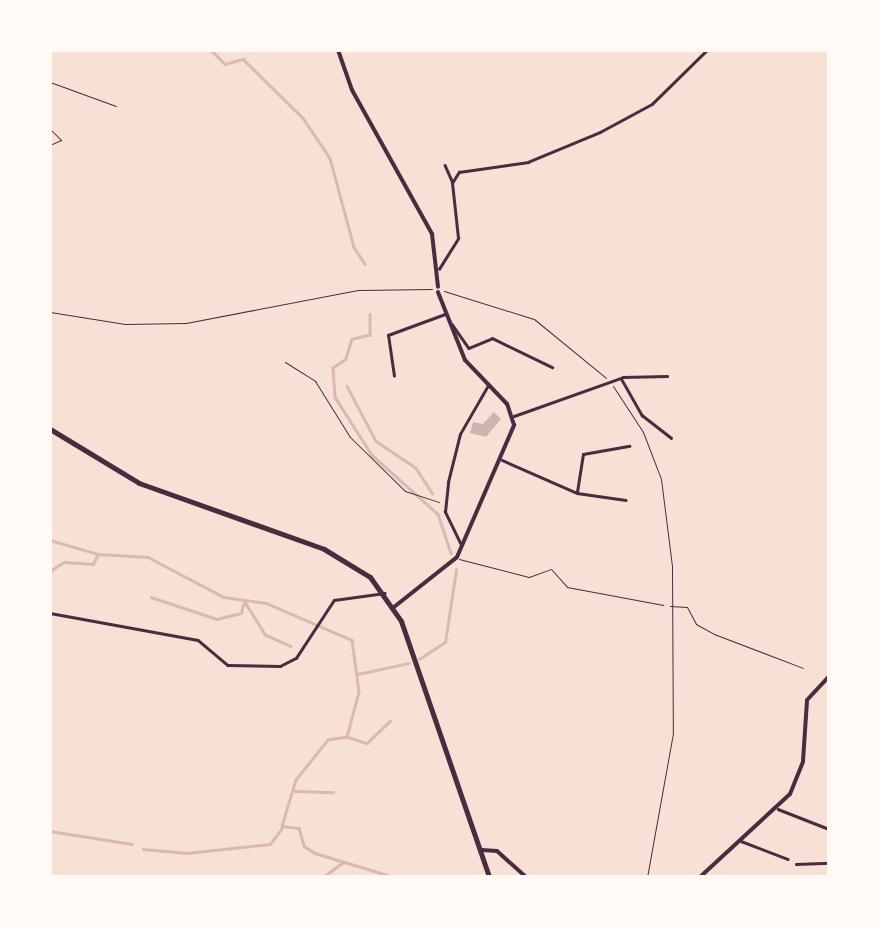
<!DOCTYPE html>
<html>
<head>
<meta charset="utf-8">
<style>
	body { margin:0 }
	#map { position:relative; width:879px; height:927px; overflow:hidden; background:#f7e1d7; font-family:Commissioner,sans-serif }
	div>[style] { position:absolute }
	.stream>* { height:2.5px; margin:-1.25px; padding:0 1.25px; transform-origin:1.25px; border-radius:1.25px; background:#dcb8b0 }
	.building>* { inset:0; background:#ccb4b1 }
	.path>* { height:1px; margin:-0.5px; padding:0 0.5px; transform-origin:0.5px; border-radius:0.5px; background:#4a2c40 }
	.service>* { height:1px; margin:-0.5px; padding:0 0.5px; transform-origin:0.5px; border-radius:0.5px; background:#4a2c40 }
	.minor>* { height:2.5px; margin:-1.25px; padding:0 1.25px; transform-origin:1.25px; border-radius:1.25px; background:#4a2c40 }
	.tertiary>* { height:4px; margin:-2px; padding:0 2px; transform-origin:2px; border-radius:2px; background:#4a2c40 }
	.secondary>* { height:4px; margin:-2px; padding:0 2px; transform-origin:2px; border-radius:2px; background:#4a2c40 }
	.primary>* { height:5px; margin:-2.5px; padding:0 2.5px; transform-origin:2.5px; border-radius:2.5px; background:#4a2c40 }
	span { translate:-50% -50%; white-space:nowrap; text-align:center; line-height:1.15; -webkit-text-stroke:8px #fffaf5; paint-order:stroke }
	.frame { position:absolute; inset:0; border:52px solid #fffaf5; pointer-events:none }
</style>
</head>
<body>
<div id="map">
	<div class="stream">
		<i style="left:211px;top:50px;width:20px;rotate:45deg"></i>
		<i style="left:225px;top:64px;width:19px;rotate:-16deg"></i>
		<i style="left:243px;top:59px;width:84px;rotate:44.5deg"></i>
		<i style="left:303px;top:118px;width:48px;rotate:56deg"></i>
		<i style="left:330px;top:158px;width:92px;rotate:74.9deg"></i>
		<i style="left:354px;top:247px;width:20px;rotate:57deg"></i>
		<i style="left:370px;top:314px;width:21px;rotate:90deg"></i>
		<i style="left:370px;top:335px;width:18px;rotate:167deg"></i>
		<i style="left:352px;top:339px;width:21px;rotate:107deg"></i>
		<i style="left:346px;top:359px;width:16px;rotate:145deg"></i>
		<i style="left:333px;top:368px;width:29px;rotate:86deg"></i>
		<i style="left:335px;top:397px;width:69px;rotate:57.5deg"></i>
		<i style="left:372px;top:455px;width:89px;rotate:41.8deg"></i>
		<i style="left:438px;top:514px;width:41px;rotate:71.6deg"></i>
		<i style="left:347px;top:386px;width:62px;rotate:62.2deg"></i>
		<i style="left:376px;top:441px;width:48px;rotate:34deg"></i>
		<i style="left:416px;top:468px;width:30px;rotate:57deg"></i>
		<i style="left:50px;top:540px;width:50px;rotate:16.3deg"></i>
		<i style="left:98px;top:554px;width:50px;rotate:3.4deg"></i>
		<i style="left:148px;top:557px;width:86px;rotate:27.8deg"></i>
		<i style="left:224px;top:597px;width:42px;rotate:8.1deg"></i>
		<i style="left:266px;top:603px;width:94px;rotate:23.3deg"></i>
		<i style="left:352px;top:640px;width:52px;rotate:82.3deg"></i>
		<i style="left:359px;top:692px;width:47px;rotate:104.9deg"></i>
		<i style="left:347px;top:737px;width:19px;rotate:171deg"></i>
		<i style="left:328px;top:740px;width:51px;rotate:128.7deg"></i>
		<i style="left:296px;top:780px;width:48px;rotate:106.9deg"></i>
		<i style="left:282px;top:826px;width:17px;rotate:7deg"></i>
		<i style="left:299px;top:828px;width:19px;rotate:74deg"></i>
		<i style="left:304px;top:846px;width:13px;rotate:32deg"></i>
		<i style="left:315px;top:853px;width:83px;rotate:16.9deg"></i>
		<i style="left:50px;top:571px;width:17px;rotate:-33deg"></i>
		<i style="left:64px;top:562px;width:29px;rotate:4deg"></i>
		<i style="left:93px;top:564px;width:11px;rotate:-63deg"></i>
		<i style="left:151px;top:597px;width:70px;rotate:18.4deg"></i>
		<i style="left:217px;top:619px;width:25px;rotate:-14deg"></i>
		<i style="left:241px;top:613px;width:9px;rotate:-77deg"></i>
		<i style="left:245px;top:602px;width:39px;rotate:58deg"></i>
		<i style="left:266px;top:635px;width:27px;rotate:24deg"></i>
		<i style="left:419px;top:659px;width:31px;rotate:-33deg"></i>
		<i style="left:445px;top:642px;width:73px;rotate:-81.3deg"></i>
		<i style="left:358px;top:674px;width:52px;rotate:-12.2deg"></i>
		<i style="left:348px;top:737px;width:20px;rotate:18deg"></i>
		<i style="left:367px;top:743px;width:32px;rotate:-44deg"></i>
		<i style="left:295px;top:791px;width:38px;rotate:2deg"></i>
		<i style="left:50px;top:831px;width:83px;rotate:9deg"></i>
		<i style="left:143px;top:849px;width:44px;rotate:5.2deg"></i>
		<i style="left:187px;top:853px;width:83px;rotate:-6.2deg"></i>
		<i style="left:270px;top:844px;width:20px;rotate:-53deg"></i>
		<i style="left:323px;top:877px;width:24px;rotate:-36deg"></i>
	</div>
	<div class="building">
		<i style="clip-path:polygon(494px 412px,501px 419px,486px 437px,470px 433px,473px 422px,483px 424px)"></i>
	</div>
	<div class="path">
		<i style="left:444px;top:291px;width:94px;rotate:17.3deg"></i>
		<i style="left:534px;top:319px;width:93px;rotate:39.3deg"></i>
		<i style="left:50px;top:312px;width:76px;rotate:9.1deg"></i>
		<i style="left:125px;top:324px;width:61px;rotate:-0.9deg"></i>
		<i style="left:186px;top:323px;width:175px;rotate:-10.9deg"></i>
		<i style="left:358px;top:290px;width:74px;rotate:-0.8deg"></i>
		<i style="left:285px;top:362px;width:36px;rotate:32deg"></i>
		<i style="left:315px;top:381px;width:66px;rotate:58deg"></i>
		<i style="left:350px;top:437px;width:77px;rotate:44.5deg"></i>
		<i style="left:405px;top:491px;width:36px;rotate:18deg"></i>
		<i style="left:613px;top:386px;width:55px;rotate:56.9deg"></i>
		<i style="left:643px;top:432px;width:50px;rotate:69deg"></i>
		<i style="left:661px;top:479px;width:88px;rotate:82.8deg"></i>
		<i style="left:672px;top:566px;width:167px;rotate:89.7deg"></i>
		<i style="left:673px;top:733px;width:146px;rotate:100.2deg"></i>
		<i style="left:670px;top:606px;width:17px;rotate:3deg"></i>
		<i style="left:687px;top:607px;width:19px;rotate:62deg"></i>
		<i style="left:696px;top:624px;width:21px;rotate:29deg"></i>
		<i style="left:714px;top:634px;width:95px;rotate:20.9deg"></i>
	</div>
	<div class="service">
		<i style="left:50px;top:82px;width:70px;rotate:20deg"></i>
		<i style="left:50px;top:129px;width:16px;rotate:45deg"></i>
		<i style="left:61px;top:140px;width:12px;rotate:156deg"></i>
		<i style="left:459px;top:559px;width:72px;rotate:14.4deg"></i>
		<i style="left:529px;top:577px;width:23px;rotate:-20deg"></i>
		<i style="left:551px;top:569px;width:24px;rotate:48deg"></i>
		<i style="left:567px;top:587px;width:98px;rotate:10.6deg"></i>
	</div>
	<div class="minor">
		<i style="left:445px;top:165px;width:17px;rotate:66deg"></i>
		<i style="left:439px;top:269px;width:36px;rotate:-58deg"></i>
		<i style="left:458px;top:238px;width:55px;rotate:-96.2deg"></i>
		<i style="left:452px;top:183px;width:13px;rotate:-58deg"></i>
		<i style="left:459px;top:172px;width:70px;rotate:-8.2deg"></i>
		<i style="left:528px;top:162px;width:78px;rotate:-22.6deg"></i>
		<i style="left:600px;top:132px;width:59px;rotate:-28.3deg"></i>
		<i style="left:652px;top:104px;width:77px;rotate:-44.5deg"></i>
		<i style="left:452px;top:324px;width:29px;rotate:55deg"></i>
		<i style="left:469px;top:348px;width:25px;rotate:-23deg"></i>
		<i style="left:492px;top:338px;width:67px;rotate:25.8deg"></i>
		<i style="left:394px;top:376px;width:41px;rotate:-98.3deg"></i>
		<i style="left:388px;top:335px;width:61px;rotate:-20.2deg"></i>
		<i style="left:623px;top:377px;width:44px;rotate:-1.3deg"></i>
		<i style="left:514px;top:416px;width:114px;rotate:-19.6deg"></i>
		<i style="left:621px;top:378px;width:43px;rotate:60.4deg"></i>
		<i style="left:642px;top:415px;width:37px;rotate:38deg"></i>
		<i style="left:502px;top:460px;width:82px;rotate:23.7deg"></i>
		<i style="left:577px;top:493px;width:49px;rotate:8.1deg"></i>
		<i style="left:577px;top:492px;width:38px;rotate:-81deg"></i>
		<i style="left:583px;top:454px;width:47px;rotate:-9.9deg"></i>
		<i style="left:461px;top:545px;width:37px;rotate:-116deg"></i>
		<i style="left:445px;top:512px;width:30px;rotate:-84deg"></i>
		<i style="left:448px;top:482px;width:49px;rotate:-76deg"></i>
		<i style="left:460px;top:434px;width:54px;rotate:-60.1deg"></i>
		<i style="left:50px;top:613px;width:150px;rotate:10.3deg"></i>
		<i style="left:198px;top:640px;width:39px;rotate:40deg"></i>
		<i style="left:228px;top:665px;width:52px;rotate:1.1deg"></i>
		<i style="left:280px;top:666px;width:18px;rotate:-27deg"></i>
		<i style="left:296px;top:658px;width:69px;rotate:-56.8deg"></i>
		<i style="left:334px;top:600px;width:51px;rotate:-7.8deg"></i>
		<i style="left:778px;top:809px;width:55px;rotate:21.4deg"></i>
		<i style="left:741px;top:841px;width:50px;rotate:21deg"></i>
		<i style="left:796px;top:864px;width:33px;rotate:-2deg"></i>
	</div>
	<div class="tertiary">
		<i style="left:338px;top:50px;width:42px;rotate:70.7deg"></i>
		<i style="left:352px;top:90px;width:165px;rotate:60.9deg"></i>
		<i style="left:432px;top:234px;width:53px;rotate:83.5deg"></i>
		<i style="left:394px;top:607px;width:80px;rotate:-38.4deg"></i>
		<i style="left:457px;top:557px;width:144px;rotate:-66.6deg"></i>
		<i style="left:514px;top:425px;width:22px;rotate:-108deg"></i>
		<i style="left:507px;top:404px;width:61px;rotate:-133.7deg"></i>
		<i style="left:465px;top:360px;width:73px;rotate:-111.7deg"></i>
	</div>
	<div class="secondary">
		<i style="left:482px;top:850px;width:15px;rotate:4deg"></i>
		<i style="left:497px;top:851px;width:39px;rotate:42deg"></i>
		<i style="left:700px;top:877px;width:122px;rotate:-42.7deg"></i>
		<i style="left:790px;top:794px;width:35px;rotate:-68deg"></i>
		<i style="left:803px;top:761px;width:61px;rotate:-86.2deg"></i>
		<i style="left:807px;top:700px;width:33px;rotate:-47deg"></i>
	</div>
	<div class="primary">
		<i style="left:50px;top:429px;width:104px;rotate:31.2deg"></i>
		<i style="left:139px;top:483px;width:196px;rotate:19.6deg"></i>
		<i style="left:324px;top:549px;width:54px;rotate:31.3deg"></i>
		<i style="left:370px;top:577px;width:54px;rotate:54.8deg"></i>
		<i style="left:401px;top:621px;width:271px;rotate:71deg"></i>
	</div>
	<div class="frame"></div>
</div>
</body>
</html>
